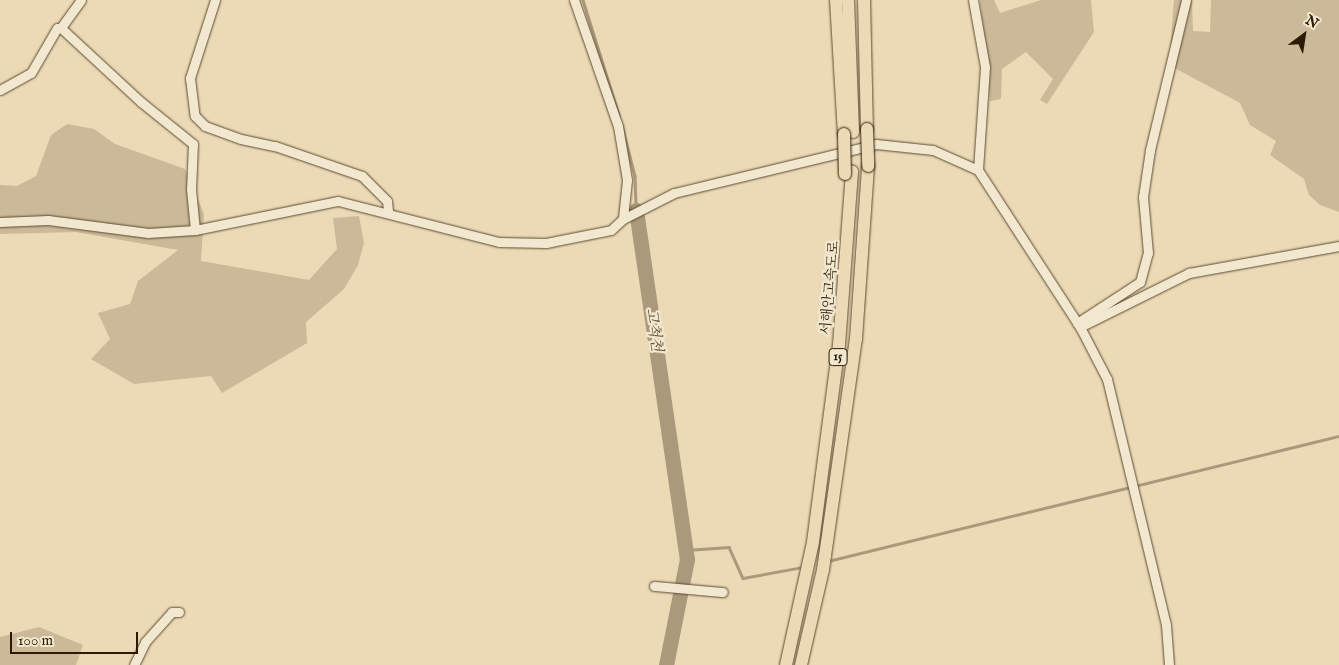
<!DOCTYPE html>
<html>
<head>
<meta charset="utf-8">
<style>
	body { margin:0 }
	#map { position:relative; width:1339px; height:665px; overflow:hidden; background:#ebdab5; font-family:"IM FELL English","Noto Serif KR",serif }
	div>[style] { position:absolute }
	.green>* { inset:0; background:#cbb997 }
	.stream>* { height:2.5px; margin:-1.25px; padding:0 1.25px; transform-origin:1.25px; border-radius:1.25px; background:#aa997a }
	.river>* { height:15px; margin:-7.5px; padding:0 7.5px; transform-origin:7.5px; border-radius:7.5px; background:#aa997a }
	.roads { filter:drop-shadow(0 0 1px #5c4a32) drop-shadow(0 0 1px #5c4a32) }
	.minor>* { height:9px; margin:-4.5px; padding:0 4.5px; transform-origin:4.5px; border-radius:4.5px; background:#f2e7cf }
	.highway>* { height:12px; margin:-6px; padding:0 6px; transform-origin:6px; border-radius:6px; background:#ebdab5 }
	.bridges { filter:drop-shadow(0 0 1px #2d1a06) drop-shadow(0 0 1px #2d1a06) }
	.highway-bridge>* { height:12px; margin:-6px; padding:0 6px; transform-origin:6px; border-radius:6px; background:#ebdab5 }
	span { translate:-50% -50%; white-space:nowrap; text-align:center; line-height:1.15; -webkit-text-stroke:4.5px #f2e7cf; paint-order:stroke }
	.shield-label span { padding:1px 4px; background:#f2e7cf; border:1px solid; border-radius:4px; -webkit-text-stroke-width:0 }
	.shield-label { font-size:12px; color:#2d1a06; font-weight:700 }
	.street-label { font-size:14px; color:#2d1a06 }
	.water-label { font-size:15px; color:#5f4d34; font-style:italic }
	.north { position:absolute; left:1279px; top:10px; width:50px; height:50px; -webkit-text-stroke:4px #f2e7cf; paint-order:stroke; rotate:31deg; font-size:14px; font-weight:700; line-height:20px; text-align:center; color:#2d1a06 }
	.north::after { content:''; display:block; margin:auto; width:18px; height:22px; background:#2d1a06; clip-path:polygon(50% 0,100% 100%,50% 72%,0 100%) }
	.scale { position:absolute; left:10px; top:632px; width:128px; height:22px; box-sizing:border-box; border:2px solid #2d1a06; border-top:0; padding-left:6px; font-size:15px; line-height:18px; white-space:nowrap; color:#2d1a06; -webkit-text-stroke:4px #f2e7cf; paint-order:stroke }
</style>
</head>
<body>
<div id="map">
	<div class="green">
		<i style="clip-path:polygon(980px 0,994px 0,1000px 13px,1041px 0,1091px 0,1094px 32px,1047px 104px,1040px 100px,1053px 79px,1026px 52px,1002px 69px,1001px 99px,990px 101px)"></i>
		<i style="clip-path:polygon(1174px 0,1192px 0,1193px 31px,1210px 32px,1211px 0,1339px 0,1339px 212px,1320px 205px,1309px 195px,1304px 179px,1270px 155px,1276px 141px,1250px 125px,1240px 103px,1169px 65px)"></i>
		<i style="clip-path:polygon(67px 124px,94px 129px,115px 144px,185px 169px,204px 214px,201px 261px,309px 280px,337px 249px,333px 218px,359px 216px,364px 243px,358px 265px,344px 289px,306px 322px,307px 343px,222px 393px,211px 376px,134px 384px,91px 359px,110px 339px,98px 313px,130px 304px,138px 281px,178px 250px,76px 232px,0 234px,0 185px,17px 186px,36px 176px,51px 135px)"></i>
		<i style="clip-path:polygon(39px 627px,83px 645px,76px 665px,0 665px,0 637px)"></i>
	</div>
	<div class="stream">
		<i style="left:583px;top:0;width:121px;rotate:72.6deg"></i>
		<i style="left:622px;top:125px;width:53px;rotate:75.7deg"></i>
		<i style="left:635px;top:176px;width:34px;rotate:88deg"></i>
		<i style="left:686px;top:550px;width:43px;rotate:-4deg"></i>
		<i style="left:729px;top:547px;width:34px;rotate:66deg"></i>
		<i style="left:743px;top:578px;width:61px;rotate:-10.4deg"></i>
		<i style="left:828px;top:561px;width:526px;rotate:-13.75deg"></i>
	</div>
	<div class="river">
		<i style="left:636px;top:210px;width:353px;rotate:81.7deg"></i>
		<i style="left:687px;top:559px;width:108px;rotate:101.2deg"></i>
	</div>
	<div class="roads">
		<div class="minor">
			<i style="left:81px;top:0;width:34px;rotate:126deg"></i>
			<i style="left:61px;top:28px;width:109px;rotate:42.8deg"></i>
			<i style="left:141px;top:102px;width:67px;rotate:38.9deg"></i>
			<i style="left:193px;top:144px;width:45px;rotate:92.5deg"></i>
			<i style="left:191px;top:189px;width:41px;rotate:84.4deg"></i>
			<i style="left:215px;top:0;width:82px;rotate:107.8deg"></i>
			<i style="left:190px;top:78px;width:38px;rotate:83deg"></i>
			<i style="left:195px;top:116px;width:14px;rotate:45deg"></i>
			<i style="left:205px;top:126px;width:38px;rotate:20deg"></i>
			<i style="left:241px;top:139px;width:35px;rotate:12deg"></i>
			<i style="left:275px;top:146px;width:92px;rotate:19deg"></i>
			<i style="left:362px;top:176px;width:35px;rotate:45deg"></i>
			<i style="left:387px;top:201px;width:10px;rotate:84deg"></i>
			<i style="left:574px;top:0;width:133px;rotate:70.8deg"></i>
			<i style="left:618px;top:126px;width:55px;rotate:80.5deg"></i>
			<i style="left:627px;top:180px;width:39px;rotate:96deg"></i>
			<i style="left:973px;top:0;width:68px;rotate:79.8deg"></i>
			<i style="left:985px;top:67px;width:103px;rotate:93.9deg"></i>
			<i style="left:978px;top:170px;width:187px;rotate:57deg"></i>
			<i style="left:1080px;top:327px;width:59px;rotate:62.6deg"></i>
			<i style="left:1107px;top:379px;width:253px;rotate:76.5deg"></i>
			<i style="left:1166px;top:625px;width:40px;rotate:85.7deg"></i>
			<i style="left:0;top:90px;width:35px;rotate:-29deg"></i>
			<i style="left:31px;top:73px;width:52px;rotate:-60deg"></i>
			<i style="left:0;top:222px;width:48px;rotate:-2.4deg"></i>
			<i style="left:48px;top:220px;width:101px;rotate:7.4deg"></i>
			<i style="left:148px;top:233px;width:47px;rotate:-3.7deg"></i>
			<i style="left:195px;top:230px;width:146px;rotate:-11.5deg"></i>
			<i style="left:338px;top:201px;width:166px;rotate:14.3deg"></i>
			<i style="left:499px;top:242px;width:47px;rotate:1.2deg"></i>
			<i style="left:546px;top:243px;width:66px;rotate:-11.3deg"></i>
			<i style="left:611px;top:230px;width:16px;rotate:-43deg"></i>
			<i style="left:623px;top:219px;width:57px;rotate:-27deg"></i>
			<i style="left:674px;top:193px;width:208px;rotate:-13.6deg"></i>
			<i style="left:876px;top:144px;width:57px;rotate:6deg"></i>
			<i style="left:933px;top:150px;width:49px;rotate:24deg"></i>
			<i style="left:1077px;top:323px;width:75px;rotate:-33.1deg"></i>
			<i style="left:1140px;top:282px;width:30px;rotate:-75deg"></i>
			<i style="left:1148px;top:253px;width:56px;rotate:-95.1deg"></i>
			<i style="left:1143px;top:197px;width:48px;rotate:-81.5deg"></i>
			<i style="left:1150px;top:150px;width:154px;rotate:-76.5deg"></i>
			<i style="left:1080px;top:327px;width:122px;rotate:-26.4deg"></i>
			<i style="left:1189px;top:273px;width:152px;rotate:-10.2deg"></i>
			<i style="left:654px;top:586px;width:69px;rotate:5deg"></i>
			<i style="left:134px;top:665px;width:25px;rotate:-64deg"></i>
			<i style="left:145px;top:642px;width:40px;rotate:-48deg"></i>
			<i style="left:172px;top:612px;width:7px"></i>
		</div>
		<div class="highway">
			<i style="left:836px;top:0;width:134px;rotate:86.6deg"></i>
			<i style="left:848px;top:0;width:132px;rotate:87.8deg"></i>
			<i style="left:864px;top:0;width:129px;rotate:88.7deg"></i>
			<i style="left:786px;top:665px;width:126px;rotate:-77.6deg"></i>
			<i style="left:813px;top:542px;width:199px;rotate:-82.5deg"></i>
			<i style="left:839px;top:345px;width:174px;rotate:-85.7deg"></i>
			<i style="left:801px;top:665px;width:98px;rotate:-77deg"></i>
			<i style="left:823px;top:570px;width:233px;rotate:-81.9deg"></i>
			<i style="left:856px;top:339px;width:173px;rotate:-86deg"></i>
		</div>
	</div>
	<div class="bridges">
		<div class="highway-bridge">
			<i style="left:867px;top:129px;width:37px;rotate:88deg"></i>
			<i style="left:844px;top:134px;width:40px;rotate:88.6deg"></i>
		</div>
	</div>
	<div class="shield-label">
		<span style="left:838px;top:357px">15</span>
	</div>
	<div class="street-label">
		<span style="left:830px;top:288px;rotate:-85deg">서해안고속도로</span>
	</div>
	<div class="water-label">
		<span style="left:654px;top:330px;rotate:82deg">고척천</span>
	</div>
	<div class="north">N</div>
	<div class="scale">100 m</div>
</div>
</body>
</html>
